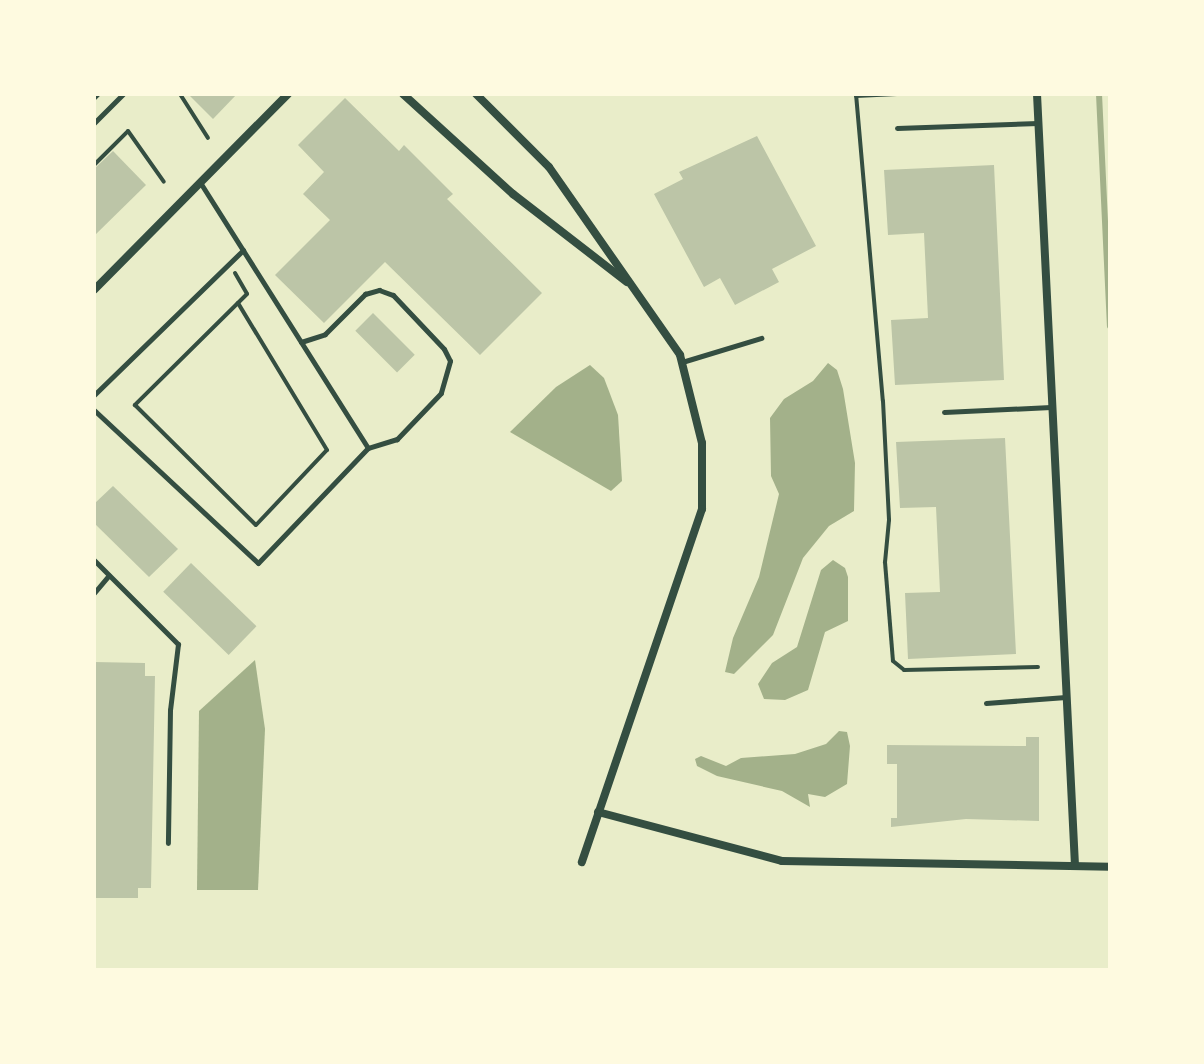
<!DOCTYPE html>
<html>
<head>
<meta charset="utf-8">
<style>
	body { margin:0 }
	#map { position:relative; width:1204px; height:1064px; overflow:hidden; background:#e9edc9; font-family:Overpass,sans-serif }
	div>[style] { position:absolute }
	.water>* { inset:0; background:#a3b18a }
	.stream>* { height:6px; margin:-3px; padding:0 3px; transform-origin:3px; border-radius:3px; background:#a3b18a }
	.building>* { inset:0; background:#bcc5a7; transform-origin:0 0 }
	.path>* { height:4px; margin:-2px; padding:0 2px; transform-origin:2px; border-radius:2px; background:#344e41 }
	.service>* { height:5px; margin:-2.5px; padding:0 2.5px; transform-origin:2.5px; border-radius:2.5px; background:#344e41 }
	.minor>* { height:8px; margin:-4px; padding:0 4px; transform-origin:4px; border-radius:4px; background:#344e41 }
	span { translate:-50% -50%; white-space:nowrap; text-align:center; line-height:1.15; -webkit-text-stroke:8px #fefae0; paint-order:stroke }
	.frame { position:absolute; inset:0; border:96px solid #fefae0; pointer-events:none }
</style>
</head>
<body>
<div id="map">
	<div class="water">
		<i style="clip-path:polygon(828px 363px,837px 370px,843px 389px,855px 463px,854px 511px,829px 526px,803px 558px,773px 635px,734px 674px,725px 672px,733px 638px,759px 577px,779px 494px,771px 476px,770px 418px,784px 399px,813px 381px)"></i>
		<i style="clip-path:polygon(590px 365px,604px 378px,618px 415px,622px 481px,611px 491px,510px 432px,556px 387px)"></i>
		<i style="clip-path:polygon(833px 560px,845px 568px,848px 577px,848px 621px,825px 632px,808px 690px,785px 700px,764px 699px,758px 684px,772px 663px,797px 647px,821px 570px)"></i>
		<i style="clip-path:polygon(255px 660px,265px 729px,258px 890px,197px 890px,199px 711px)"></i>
		<i style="clip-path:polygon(839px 731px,847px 732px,850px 746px,847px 784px,825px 797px,808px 794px,810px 807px,782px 791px,717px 776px,697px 766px,695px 759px,701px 756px,726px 766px,741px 758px,795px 754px,826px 744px)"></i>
	</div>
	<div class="stream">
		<i style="left:1099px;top:94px;width:232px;rotate:87.3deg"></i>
	</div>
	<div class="building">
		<i style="clip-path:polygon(188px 94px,237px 94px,213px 119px)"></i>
		<i style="clip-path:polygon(345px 98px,399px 151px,404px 145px,453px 194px,447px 199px,542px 293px,480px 355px,385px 262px,324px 323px,275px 275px,330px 220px,303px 194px,324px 172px,298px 145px)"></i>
		<i style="clip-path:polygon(757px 136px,816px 246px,772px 269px,779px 282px,735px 305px,720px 278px,704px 287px,654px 194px,683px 179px,679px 172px)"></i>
		<i style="clip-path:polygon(113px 151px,146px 185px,94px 236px,94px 169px)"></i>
		<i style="clip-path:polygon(994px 165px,1004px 380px,895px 385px,891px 320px,928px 318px,924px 233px,888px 235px,884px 170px)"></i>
		<i style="left:373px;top:313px;width:59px;height:25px;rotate:45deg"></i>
		<i style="clip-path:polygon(1005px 438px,1016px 654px,908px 659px,905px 593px,940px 592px,936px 507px,900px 508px,896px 442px)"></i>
		<i style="clip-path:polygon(113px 486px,178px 549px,149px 577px,94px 523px,94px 504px)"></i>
		<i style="left:191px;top:563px;width:91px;height:40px;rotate:44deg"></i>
		<i style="clip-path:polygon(94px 662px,145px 663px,145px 676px,155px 676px,151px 888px,138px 888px,138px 898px,94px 898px)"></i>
		<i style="clip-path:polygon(1026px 737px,1039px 737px,1039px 821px,966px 819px,891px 827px,891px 818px,897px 818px,897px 764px,887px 764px,887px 745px,1026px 746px)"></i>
	</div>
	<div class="path">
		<i style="left:180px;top:94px;width:52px;rotate:57.5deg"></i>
		<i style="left:856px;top:94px;width:308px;rotate:85deg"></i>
		<i style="left:883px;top:401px;width:119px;rotate:87.1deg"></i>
		<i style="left:889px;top:520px;width:42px;rotate:95.4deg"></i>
		<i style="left:885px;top:562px;width:99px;rotate:85.4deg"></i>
		<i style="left:893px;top:661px;width:14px;rotate:39deg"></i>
		<i style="left:904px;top:670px;width:134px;rotate:-1.3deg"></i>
		<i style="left:856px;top:96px;width:41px;rotate:-2.8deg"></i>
		<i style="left:94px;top:99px;width:7px;rotate:-45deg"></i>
		<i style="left:94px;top:165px;width:48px;rotate:-45deg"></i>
		<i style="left:128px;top:131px;width:62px;rotate:54.8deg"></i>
		<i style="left:235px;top:273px;width:24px;rotate:60deg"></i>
		<i style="left:247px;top:294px;width:158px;rotate:135.3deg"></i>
		<i style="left:135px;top:405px;width:170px;rotate:44.8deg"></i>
		<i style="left:256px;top:525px;width:103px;rotate:-46.6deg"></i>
		<i style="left:327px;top:450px;width:172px;rotate:-121.2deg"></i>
	</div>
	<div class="service">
		<i style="left:94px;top:123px;width:41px;rotate:-45deg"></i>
		<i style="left:897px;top:128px;width:141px;rotate:-2deg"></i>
		<i style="left:301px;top:342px;width:25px;rotate:-18deg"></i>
		<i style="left:325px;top:334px;width:57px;rotate:-45deg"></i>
		<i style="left:365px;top:294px;width:15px;rotate:-16deg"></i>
		<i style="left:379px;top:290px;width:15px;rotate:20deg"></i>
		<i style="left:393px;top:295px;width:74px;rotate:46.6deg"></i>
		<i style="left:444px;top:349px;width:13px;rotate:63deg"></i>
		<i style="left:450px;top:361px;width:33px;rotate:106deg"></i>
		<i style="left:441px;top:393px;width:64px;rotate:133.7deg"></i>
		<i style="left:397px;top:439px;width:30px;rotate:163deg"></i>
		<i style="left:682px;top:362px;width:83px;rotate:-16.9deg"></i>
		<i style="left:94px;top:395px;width:208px;rotate:-44.2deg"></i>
		<i style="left:94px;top:410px;width:224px;rotate:43deg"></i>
		<i style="left:258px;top:563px;width:159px;rotate:-46.3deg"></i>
		<i style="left:368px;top:448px;width:315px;rotate:-122.3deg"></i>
		<i style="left:944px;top:412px;width:107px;rotate:-2.7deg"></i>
		<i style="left:94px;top:560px;width:119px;rotate:45deg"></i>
		<i style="left:178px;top:644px;width:66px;rotate:96.9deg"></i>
		<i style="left:170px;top:710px;width:133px;rotate:90.9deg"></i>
		<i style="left:94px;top:593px;width:23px;rotate:-50deg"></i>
		<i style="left:986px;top:703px;width:80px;rotate:-4.3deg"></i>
	</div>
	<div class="minor">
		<i style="left:403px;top:94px;width:149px;rotate:42.3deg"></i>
		<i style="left:513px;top:194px;width:144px;rotate:37.7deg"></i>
		<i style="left:476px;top:94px;width:103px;rotate:45deg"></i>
		<i style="left:549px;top:167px;width:229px;rotate:55.1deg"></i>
		<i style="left:680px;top:355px;width:91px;rotate:76deg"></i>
		<i style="left:702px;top:443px;width:66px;rotate:90deg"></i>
		<i style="left:702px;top:509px;width:373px;rotate:108.8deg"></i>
		<i style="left:1037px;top:94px;width:773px;rotate:87.18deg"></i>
		<i style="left:94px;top:290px;width:276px;rotate:-45.3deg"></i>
		<i style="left:598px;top:812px;width:190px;rotate:14.9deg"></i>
		<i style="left:782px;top:861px;width:328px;rotate:1deg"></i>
	</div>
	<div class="frame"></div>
</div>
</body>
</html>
